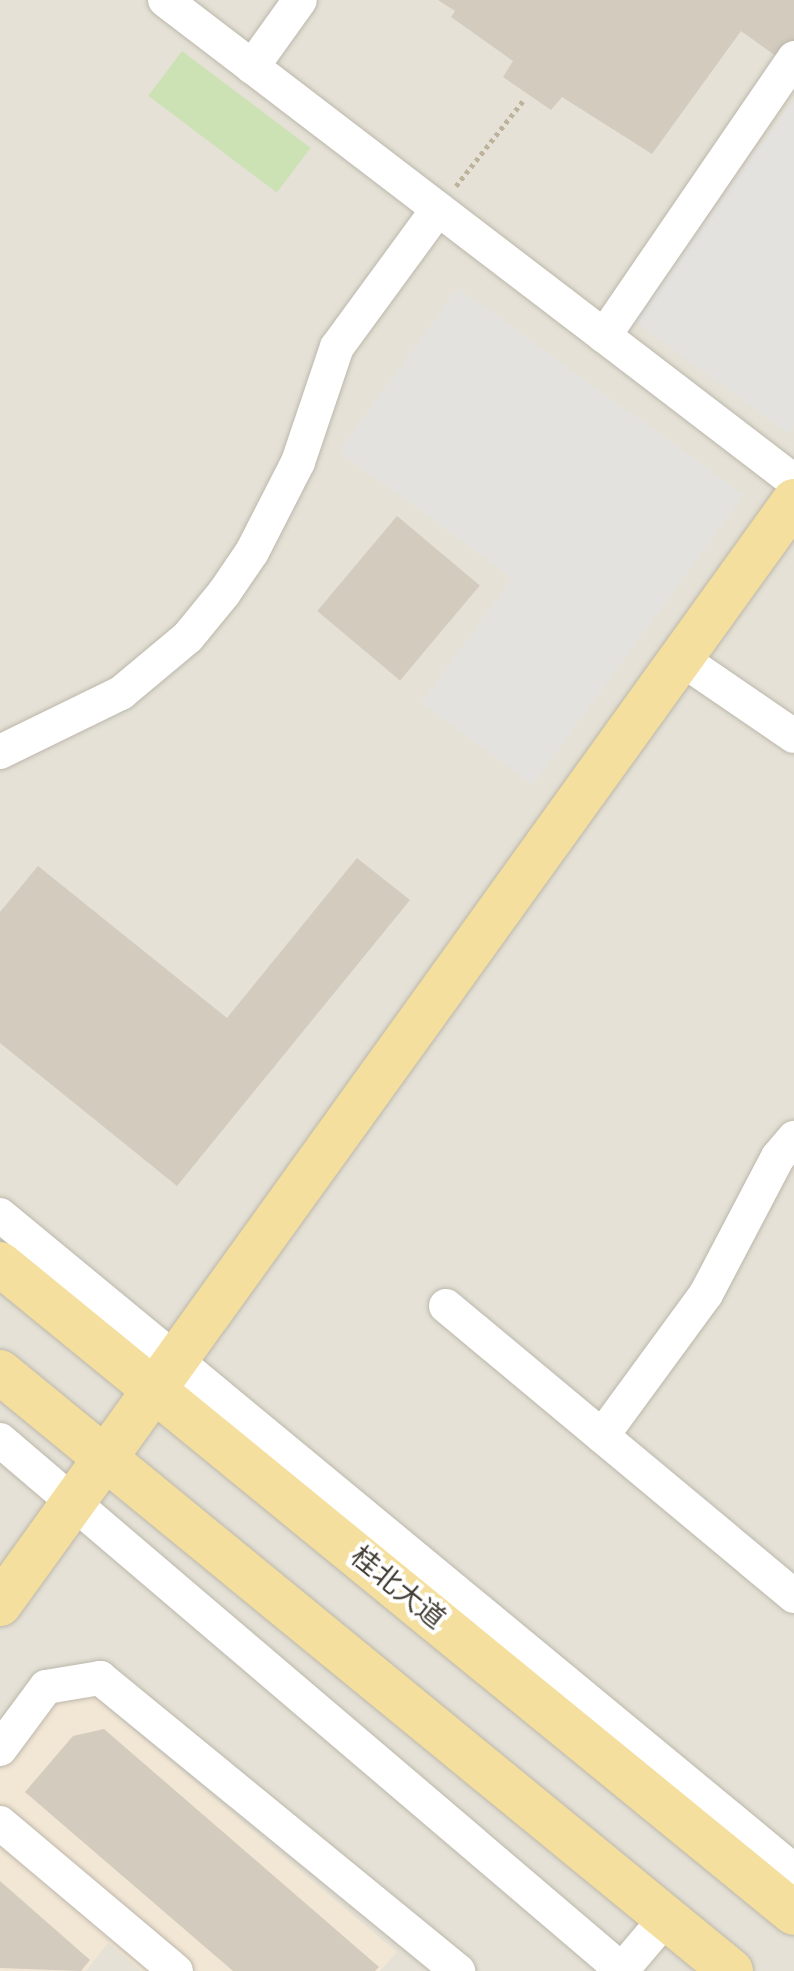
<!DOCTYPE html>
<html>
<head>
<meta charset="utf-8">
<style>
	body { margin:0 }
	#map { position:relative; width:794px; height:1971px; overflow:hidden; background:#f2efe7; font-family:"Nunito Sans","Noto Sans SC",sans-serif }
	div>[style] { position:absolute }
	.residential>* { inset:0; background:#e5e1d6; transform-origin:0 0 }
	.commercial>* { inset:0; background:#f2e6d4 }
	.green>* { inset:0; background:#cce2b4; transform-origin:0 0 }
	.parking>* { inset:0; background:#e3e2df }
	.building>* { inset:0; background:#d2cbbe; transform-origin:0 0 }
	.path>* { height:5px; margin-top:-2.5px; transform-origin:0; background:repeating-linear-gradient(90deg,#bdb39d 0 4px,transparent 0 8px) }
	.roads { filter:drop-shadow(0 0 2px #bcb7ab) drop-shadow(0 0 2px #bcb7ab) }
	.minor>* { height:34px; margin:-17px; padding:0 17px; transform-origin:17px; border-radius:17px; background:#fff }
	.major>* { height:44px; margin:-22px; padding:0 22px; transform-origin:22px; border-radius:22px; background:#f4df9e }
	span { translate:-50% -50%; white-space:nowrap; text-align:center; line-height:1.15; -webkit-text-stroke:8px #fff; paint-order:stroke }
	.street-label { font-size:28px; color:#444037 }
</style>
</head>
<body>
<div id="map">
	<div class="residential">
		<i style="left:0;top:0;width:794px;height:1971px"></i>
	</div>
	<div class="commercial">
		<i style="clip-path:polygon(55px 1695px,93px 1696px,397px 1952px,380px 1971px,141px 1971px,108px 1943px,86px 1971px,0 1971px,0 1769px)"></i>
	</div>
	<div class="green">
		<i style="left:182px;top:51px;width:161px;height:56px;rotate:37deg"></i>
	</div>
	<div class="parking">
		<i style="clip-path:polygon(794px 98px,794px 424px,788px 434px,635px 321px)"></i>
		<i style="clip-path:polygon(458px 288px,744px 495px,533px 784px,421px 703px,512px 578px,339px 451px)"></i>
	</div>
	<div class="building">
		<i style="clip-path:polygon(438px 0,794px 0,794px 69px,741px 31px,652px 154px,562px 97px,551px 110px,503px 77px,513px 61px,451px 17px,455px 11px)"></i>
		<i style="left:397px;top:516px;width:108px;height:124px;rotate:40deg"></i>
		<i style="clip-path:polygon(357px 858px,410px 900px,177px 1186px,0 1043px,0 912px,38px 866px,227px 1018px)"></i>
		<i style="clip-path:polygon(104px 1729px,379px 1967px,375px 1971px,233px 1971px,25px 1792px,73px 1736px)"></i>
		<i style="clip-path:polygon(0 1881px,90px 1960px,81px 1971px,0 1968px)"></i>
	</div>
	<div class="path">
		<i style="left:456px;top:186px;width:108px;rotate:-51.8deg"></i>
	</div>
	<div class="roads">
		<div class="minor">
			<i style="left:165px;top:0;width:792px;rotate:37.41deg"></i>
			<i style="left:252px;top:67px;width:82px;rotate:-54.4deg"></i>
			<i style="left:604px;top:336px;width:337px;rotate:-55.6deg"></i>
			<i style="left:680px;top:658px;width:138px;rotate:34.4deg"></i>
			<i style="left:0;top:752px;width:135px;rotate:-26deg"></i>
			<i style="left:121px;top:693px;width:87px;rotate:-39.9deg"></i>
			<i style="left:188px;top:637px;width:57px;rotate:-50.7deg"></i>
			<i style="left:224px;top:593px;width:50px;rotate:-55.7deg"></i>
			<i style="left:252px;top:552px;width:101px;rotate:-62.9deg"></i>
			<i style="left:298px;top:462px;width:121px;rotate:-71.3deg"></i>
			<i style="left:337px;top:347px;width:171px;rotate:-53.8deg"></i>
			<i style="left:0;top:1215px;width:1030px;rotate:39.56deg"></i>
			<i style="left:446px;top:1306px;width:453px;rotate:39.8deg"></i>
			<i style="left:602px;top:1436px;width:176px;rotate:-53.8deg"></i>
			<i style="left:706px;top:1294px;width:155px;rotate:-62.3deg"></i>
			<i style="left:778px;top:1157px;width:25px;rotate:-50deg"></i>
			<i style="left:0;top:1440px;width:819px;rotate:40.44deg"></i>
			<i style="left:0;top:1749px;width:77px;rotate:-53.4deg"></i>
			<i style="left:46px;top:1687px;width:55px;rotate:-9.5deg"></i>
			<i style="left:100px;top:1678px;width:463px;rotate:39.3deg"></i>
			<i style="left:0;top:1823px;width:230px;rotate:40.1deg"></i>
			<i style="left:621px;top:1971px;width:70px;rotate:-49.7deg"></i>
		</div>
		<div class="major">
			<i style="left:0;top:1264px;width:1025px;rotate:39.26deg"></i>
			<i style="left:0;top:1372px;width:945px;rotate:39.33deg"></i>
			<i style="left:0;top:1604px;width:1359px;rotate:-54.25deg"></i>
		</div>
	</div>
	<div class="street-label">
		<span style="left:398px;top:1588px;rotate:39deg">桂北大道</span>
	</div>
</div>
</body>
</html>
